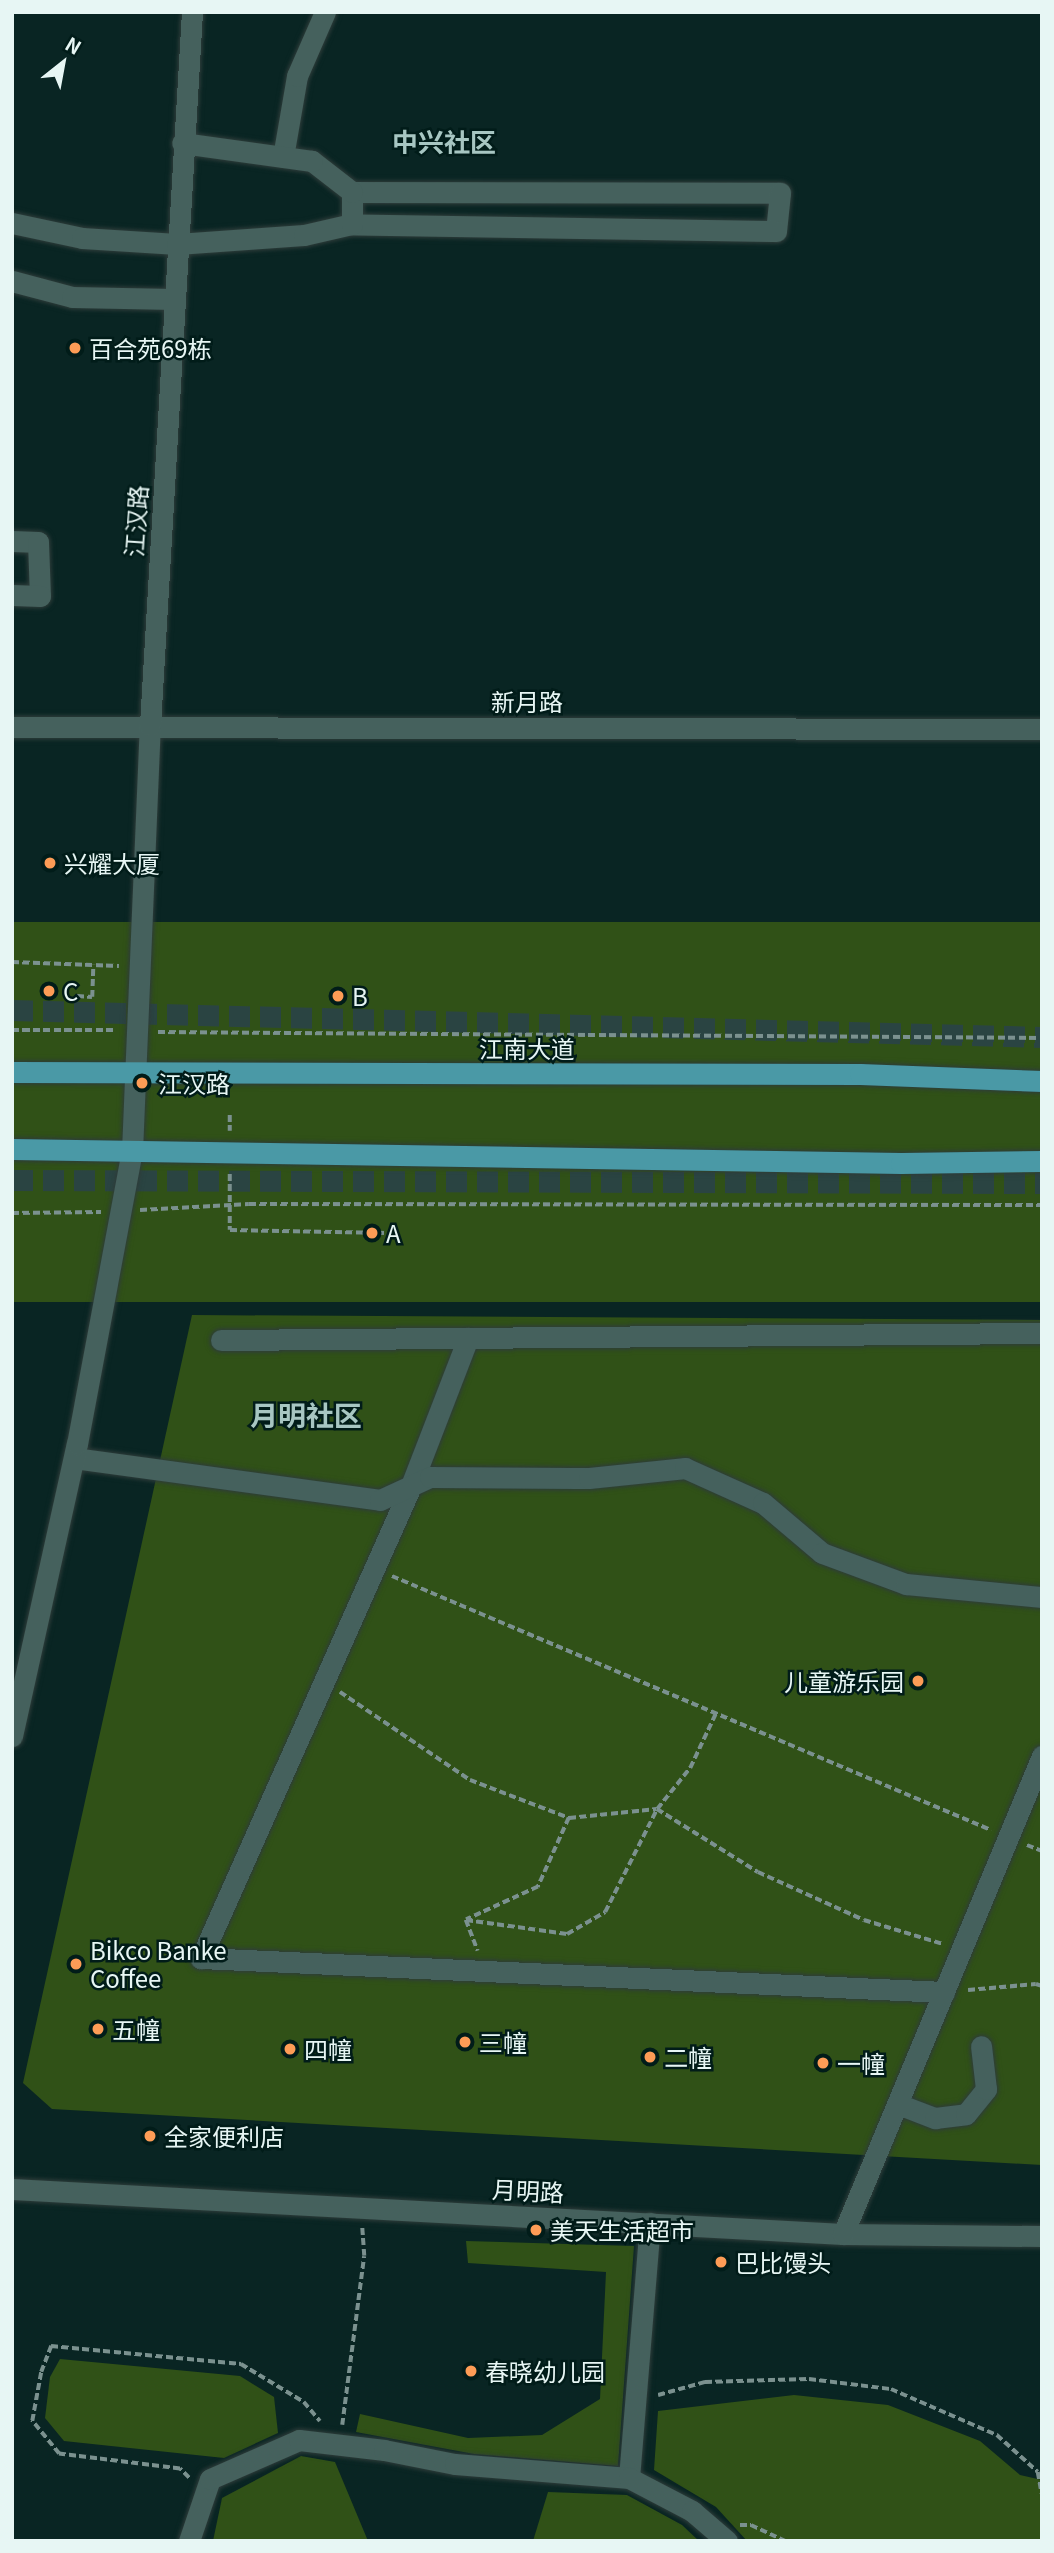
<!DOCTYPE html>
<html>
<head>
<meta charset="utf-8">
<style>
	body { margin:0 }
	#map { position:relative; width:1054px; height:2553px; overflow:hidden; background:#092523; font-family:Georgia,"Noto Sans SC",serif }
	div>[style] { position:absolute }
	.green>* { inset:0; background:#305117; transform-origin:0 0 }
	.highway-tunnel>* { height:21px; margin-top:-10.5px; transform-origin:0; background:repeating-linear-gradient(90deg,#2a4442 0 21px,transparent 0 31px) }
	.path>* { height:3.5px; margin-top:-1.75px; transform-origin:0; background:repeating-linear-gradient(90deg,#7b918f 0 7px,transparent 0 10.5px) }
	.roads { filter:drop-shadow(0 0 2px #2e3c3a) drop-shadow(0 0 2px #2e3c3a) }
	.minor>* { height:21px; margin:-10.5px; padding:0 10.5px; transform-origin:10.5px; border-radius:10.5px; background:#45615d }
	.major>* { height:21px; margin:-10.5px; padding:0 10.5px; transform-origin:10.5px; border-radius:10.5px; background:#4a99a6 }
	.dots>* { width:19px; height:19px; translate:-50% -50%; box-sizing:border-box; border:4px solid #011c19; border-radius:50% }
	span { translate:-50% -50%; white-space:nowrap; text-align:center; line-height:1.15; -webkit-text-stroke:5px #011c19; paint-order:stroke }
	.poi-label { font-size:24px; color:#e7f6f4 }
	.left { translate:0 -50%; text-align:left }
	.right { translate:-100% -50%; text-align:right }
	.street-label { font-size:24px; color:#e7f6f4 }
	.neighbourhood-label { font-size:26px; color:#a7c6c2; font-weight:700 }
	.quarter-label { font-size:28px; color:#a7c6c2; font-weight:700 }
	.frame { position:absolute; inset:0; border:14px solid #e7f6f4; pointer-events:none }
	.north { position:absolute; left:28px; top:28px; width:70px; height:70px; -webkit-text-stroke:5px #011c19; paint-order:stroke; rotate:31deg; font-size:19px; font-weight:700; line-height:28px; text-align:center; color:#e7f6f4 }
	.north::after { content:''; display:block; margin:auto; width:24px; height:32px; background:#e7f6f4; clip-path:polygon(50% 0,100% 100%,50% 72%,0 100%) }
</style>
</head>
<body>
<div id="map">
	<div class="green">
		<i style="left:1042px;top:922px;width:380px;height:1030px;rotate:90deg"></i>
		<i style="clip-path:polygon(192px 1315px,1042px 1320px,1042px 2165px,52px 2109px,23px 2083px)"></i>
		<i style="clip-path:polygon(466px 2241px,634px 2246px,618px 2466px,474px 2454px,356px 2432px,360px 2414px,468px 2438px,542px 2435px,600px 2399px,606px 2272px,468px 2263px)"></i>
		<i style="clip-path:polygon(60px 2359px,240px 2376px,274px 2397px,278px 2433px,224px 2458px,64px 2441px,45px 2418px,50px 2377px)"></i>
		<i style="clip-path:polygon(794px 2395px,888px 2405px,980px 2441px,1020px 2475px,1042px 2480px,1042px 2541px,747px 2541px,716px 2507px,654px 2470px,658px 2411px)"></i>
		<i style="clip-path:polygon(301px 2456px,335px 2462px,368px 2541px,213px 2541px,222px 2498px)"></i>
		<i style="clip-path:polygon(548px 2492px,627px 2495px,682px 2525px,699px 2541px,533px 2541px)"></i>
	</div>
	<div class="highway-tunnel">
		<i style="left:12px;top:1010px;width:1030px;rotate:1.5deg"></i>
		<i style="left:12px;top:1180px;width:1030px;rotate:0.17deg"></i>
	</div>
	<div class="path">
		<i style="left:12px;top:962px;width:107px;rotate:2.1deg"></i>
		<i style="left:77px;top:996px;width:15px;rotate:4deg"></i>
		<i style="left:92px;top:997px;width:32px;rotate:-88deg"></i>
		<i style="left:12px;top:1030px;width:104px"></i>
		<i style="left:158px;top:1032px;width:884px;rotate:0.39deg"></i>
		<i style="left:230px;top:1115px;width:16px;rotate:90deg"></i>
		<i style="left:230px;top:1174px;width:56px;rotate:90deg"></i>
		<i style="left:230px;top:1230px;width:157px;rotate:1.1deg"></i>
		<i style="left:140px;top:1210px;width:109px;rotate:-3.2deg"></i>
		<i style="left:249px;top:1204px;width:793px;rotate:0.07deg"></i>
		<i style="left:12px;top:1213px;width:89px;rotate:-0.6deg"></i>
		<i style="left:392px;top:1576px;width:651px;rotate:22.98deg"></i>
		<i style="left:340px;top:1692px;width:157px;rotate:34.1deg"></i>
		<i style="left:470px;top:1780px;width:106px;rotate:21deg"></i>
		<i style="left:569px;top:1818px;width:88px;rotate:-5.8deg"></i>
		<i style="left:657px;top:1809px;width:53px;rotate:-51.2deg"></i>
		<i style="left:690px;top:1768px;width:61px;rotate:-64.7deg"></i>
		<i style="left:569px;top:1818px;width:76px;rotate:114.2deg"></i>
		<i style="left:538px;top:1887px;width:79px;rotate:155.4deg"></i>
		<i style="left:466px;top:1920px;width:102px;rotate:7.9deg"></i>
		<i style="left:567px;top:1934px;width:44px;rotate:-30.1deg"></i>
		<i style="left:605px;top:1912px;width:115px;rotate:-63.2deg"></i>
		<i style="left:657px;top:1809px;width:119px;rotate:32deg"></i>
		<i style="left:758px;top:1872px;width:116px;rotate:24.4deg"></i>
		<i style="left:864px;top:1920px;width:83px;rotate:16.9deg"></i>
		<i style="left:1027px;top:1845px;width:16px;rotate:22deg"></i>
		<i style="left:466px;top:1920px;width:33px;rotate:69deg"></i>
		<i style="left:968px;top:1990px;width:68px;rotate:-5deg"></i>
		<i style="left:1036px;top:1984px;width:6px;rotate:18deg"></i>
		<i style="left:658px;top:2395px;width:49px;rotate:-15.5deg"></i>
		<i style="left:705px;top:2382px;width:104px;rotate:-1.7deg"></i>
		<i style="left:809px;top:2379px;width:83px;rotate:7deg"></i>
		<i style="left:891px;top:2389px;width:116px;rotate:23.5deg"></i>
		<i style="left:997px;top:2435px;width:55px;rotate:42.1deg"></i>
		<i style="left:1038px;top:2472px;width:22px;rotate:80deg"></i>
		<i style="left:342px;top:2425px;width:170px;rotate:-82.6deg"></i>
		<i style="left:364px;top:2256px;width:29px;rotate:-94deg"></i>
		<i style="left:189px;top:2478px;width:13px;rotate:-135deg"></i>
		<i style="left:180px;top:2469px;width:122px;rotate:-172.9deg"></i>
		<i style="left:59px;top:2454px;width:43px;rotate:-129.3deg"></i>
		<i style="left:32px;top:2421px;width:50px;rotate:-79.6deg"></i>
		<i style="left:41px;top:2372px;width:28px;rotate:-69deg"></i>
		<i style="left:51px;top:2346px;width:191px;rotate:5.4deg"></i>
		<i style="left:241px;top:2364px;width:74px;rotate:31.1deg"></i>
		<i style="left:304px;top:2402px;width:25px;rotate:50deg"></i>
		<i style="left:740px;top:2525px;width:11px"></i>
		<i style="left:751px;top:2525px;width:38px;rotate:25deg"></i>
		<i style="left:1041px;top:2541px;width:2px;rotate:-63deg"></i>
	</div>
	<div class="roads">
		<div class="minor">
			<i style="left:283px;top:157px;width:82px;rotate:-80.2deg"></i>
			<i style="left:297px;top:76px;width:70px;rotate:-66.4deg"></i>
			<i style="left:352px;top:192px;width:428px;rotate:0.1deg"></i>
			<i style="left:780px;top:193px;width:38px;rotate:96deg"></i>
			<i style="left:776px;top:231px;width:424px;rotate:-179.1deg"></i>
			<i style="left:12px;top:223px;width:72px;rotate:12.1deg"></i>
			<i style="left:82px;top:238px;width:95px;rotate:3.6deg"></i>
			<i style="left:177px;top:244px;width:127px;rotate:-4.1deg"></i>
			<i style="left:304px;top:235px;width:49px;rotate:-12.9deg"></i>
			<i style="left:352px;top:224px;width:32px;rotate:-90deg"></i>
			<i style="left:352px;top:192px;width:51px;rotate:-142.2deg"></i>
			<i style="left:312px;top:161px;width:131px;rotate:-172.1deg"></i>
			<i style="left:12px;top:281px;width:62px;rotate:14.9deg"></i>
			<i style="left:72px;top:297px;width:102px;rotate:1.1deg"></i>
			<i style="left:12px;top:541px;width:26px;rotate:2deg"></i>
			<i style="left:38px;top:542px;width:54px;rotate:87.9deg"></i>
			<i style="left:40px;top:596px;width:28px;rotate:-178deg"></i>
			<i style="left:12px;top:727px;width:1030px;rotate:0.11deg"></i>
			<i style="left:468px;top:1338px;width:159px;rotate:111.1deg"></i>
			<i style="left:411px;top:1486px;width:517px;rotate:113.99deg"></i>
			<i style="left:201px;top:1958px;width:744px;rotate:2.62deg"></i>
			<i style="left:221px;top:1340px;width:821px;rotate:-0.49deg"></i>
			<i style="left:74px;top:1458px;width:309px;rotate:7.8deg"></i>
			<i style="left:380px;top:1500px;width:55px;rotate:-24.7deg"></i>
			<i style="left:430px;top:1477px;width:159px;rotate:0.4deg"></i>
			<i style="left:589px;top:1478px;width:97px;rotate:-5.9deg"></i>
			<i style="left:685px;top:1468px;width:85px;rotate:24.2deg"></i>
			<i style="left:763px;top:1503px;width:77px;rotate:40.3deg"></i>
			<i style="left:822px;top:1553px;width:90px;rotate:20.3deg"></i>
			<i style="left:906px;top:1584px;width:137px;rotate:5.5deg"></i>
			<i style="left:12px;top:1736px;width:299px;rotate:-77.5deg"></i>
			<i style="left:77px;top:1444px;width:298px;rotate:-79.4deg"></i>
			<i style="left:132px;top:1151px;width:426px;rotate:-87.6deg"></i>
			<i style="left:150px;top:725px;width:714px;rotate:-86.63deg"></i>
			<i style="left:898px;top:2104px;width:40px;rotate:21deg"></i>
			<i style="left:935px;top:2118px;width:31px;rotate:-7deg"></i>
			<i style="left:966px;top:2114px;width:32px;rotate:-51deg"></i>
			<i style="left:986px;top:2089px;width:43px;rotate:-96.6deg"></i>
			<i style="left:12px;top:2189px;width:832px;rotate:3.1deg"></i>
			<i style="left:843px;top:2234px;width:199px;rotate:0.6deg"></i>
			<i style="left:843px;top:2234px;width:518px;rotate:-67.4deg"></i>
			<i style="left:629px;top:2478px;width:256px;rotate:-85.3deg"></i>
			<i style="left:189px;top:2541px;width:65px;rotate:-71.3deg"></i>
			<i style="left:210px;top:2479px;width:97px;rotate:-23.7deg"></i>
			<i style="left:299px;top:2440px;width:86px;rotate:6.7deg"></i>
			<i style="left:384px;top:2450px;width:72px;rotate:11.2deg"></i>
			<i style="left:455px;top:2464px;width:175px;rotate:4.6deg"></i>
			<i style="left:629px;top:2478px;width:71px;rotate:27.6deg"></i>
			<i style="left:692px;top:2511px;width:46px;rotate:40.6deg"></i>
		</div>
		<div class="major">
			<i style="left:12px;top:1072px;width:848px;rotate:0.14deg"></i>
			<i style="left:860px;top:1074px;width:182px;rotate:2.2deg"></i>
			<i style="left:12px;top:1149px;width:889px;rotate:0.9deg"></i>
			<i style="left:901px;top:1163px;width:141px;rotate:-0.8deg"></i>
		</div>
	</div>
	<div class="dots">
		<i style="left:75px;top:348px;background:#fd9c56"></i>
		<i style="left:50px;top:863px;background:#fd9c56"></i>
		<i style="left:49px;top:991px;background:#fd9c56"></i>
		<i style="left:338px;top:996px;background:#fd9c56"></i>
		<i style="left:142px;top:1083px;background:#fd9c56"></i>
		<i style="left:372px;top:1233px;background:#fd9c56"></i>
		<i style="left:918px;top:1681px;background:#fd9c56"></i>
		<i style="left:76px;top:1964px;background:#fd9c56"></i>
		<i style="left:98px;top:2029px;background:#fd9c56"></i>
		<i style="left:465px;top:2042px;background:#fd9c56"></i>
		<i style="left:290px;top:2049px;background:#fd9c56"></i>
		<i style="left:650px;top:2057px;background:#fd9c56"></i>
		<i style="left:823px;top:2063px;background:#fd9c56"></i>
		<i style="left:150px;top:2136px;background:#fd9c56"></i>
		<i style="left:536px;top:2230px;background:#fd9c56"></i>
		<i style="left:721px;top:2262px;background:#fd9c56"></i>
		<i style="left:471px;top:2371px;background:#fd9c56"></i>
	</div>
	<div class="poi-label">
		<span class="left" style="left:89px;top:348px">百合苑69栋</span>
		<span class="left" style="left:64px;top:863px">兴耀大厦</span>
		<span class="left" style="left:63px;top:991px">C</span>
		<span class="left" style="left:352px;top:996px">B</span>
		<span class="left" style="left:158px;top:1083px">江汉路</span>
		<span class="left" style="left:386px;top:1233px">A</span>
		<span class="right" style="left:904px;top:1681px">儿童游乐园</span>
		<span class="left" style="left:90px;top:1964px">Bikco Banke<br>Coffee</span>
		<span class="left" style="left:112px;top:2029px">五幢</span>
		<span class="left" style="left:479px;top:2042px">三幢</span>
		<span class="left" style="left:304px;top:2049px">四幢</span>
		<span class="left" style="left:664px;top:2057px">二幢</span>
		<span class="left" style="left:837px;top:2063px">一幢</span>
		<span class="left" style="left:164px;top:2136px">全家便利店</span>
		<span class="left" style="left:550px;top:2230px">美天生活超市</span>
		<span class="left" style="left:735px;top:2262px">巴比馒头</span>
		<span class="left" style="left:485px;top:2371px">春晓幼儿园</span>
	</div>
	<div class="street-label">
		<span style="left:135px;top:521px;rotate:-86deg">江汉路</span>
		<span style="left:527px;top:701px">新月路</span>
		<span style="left:527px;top:1048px">江南大道</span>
		<span style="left:528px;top:2190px;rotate:3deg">月明路</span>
	</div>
	<div class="neighbourhood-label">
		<span style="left:444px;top:141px">中兴社区</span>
	</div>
	<div class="quarter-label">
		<span style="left:306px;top:1414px">月明社区</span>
	</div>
	<div class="frame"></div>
	<div class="north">N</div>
</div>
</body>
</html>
